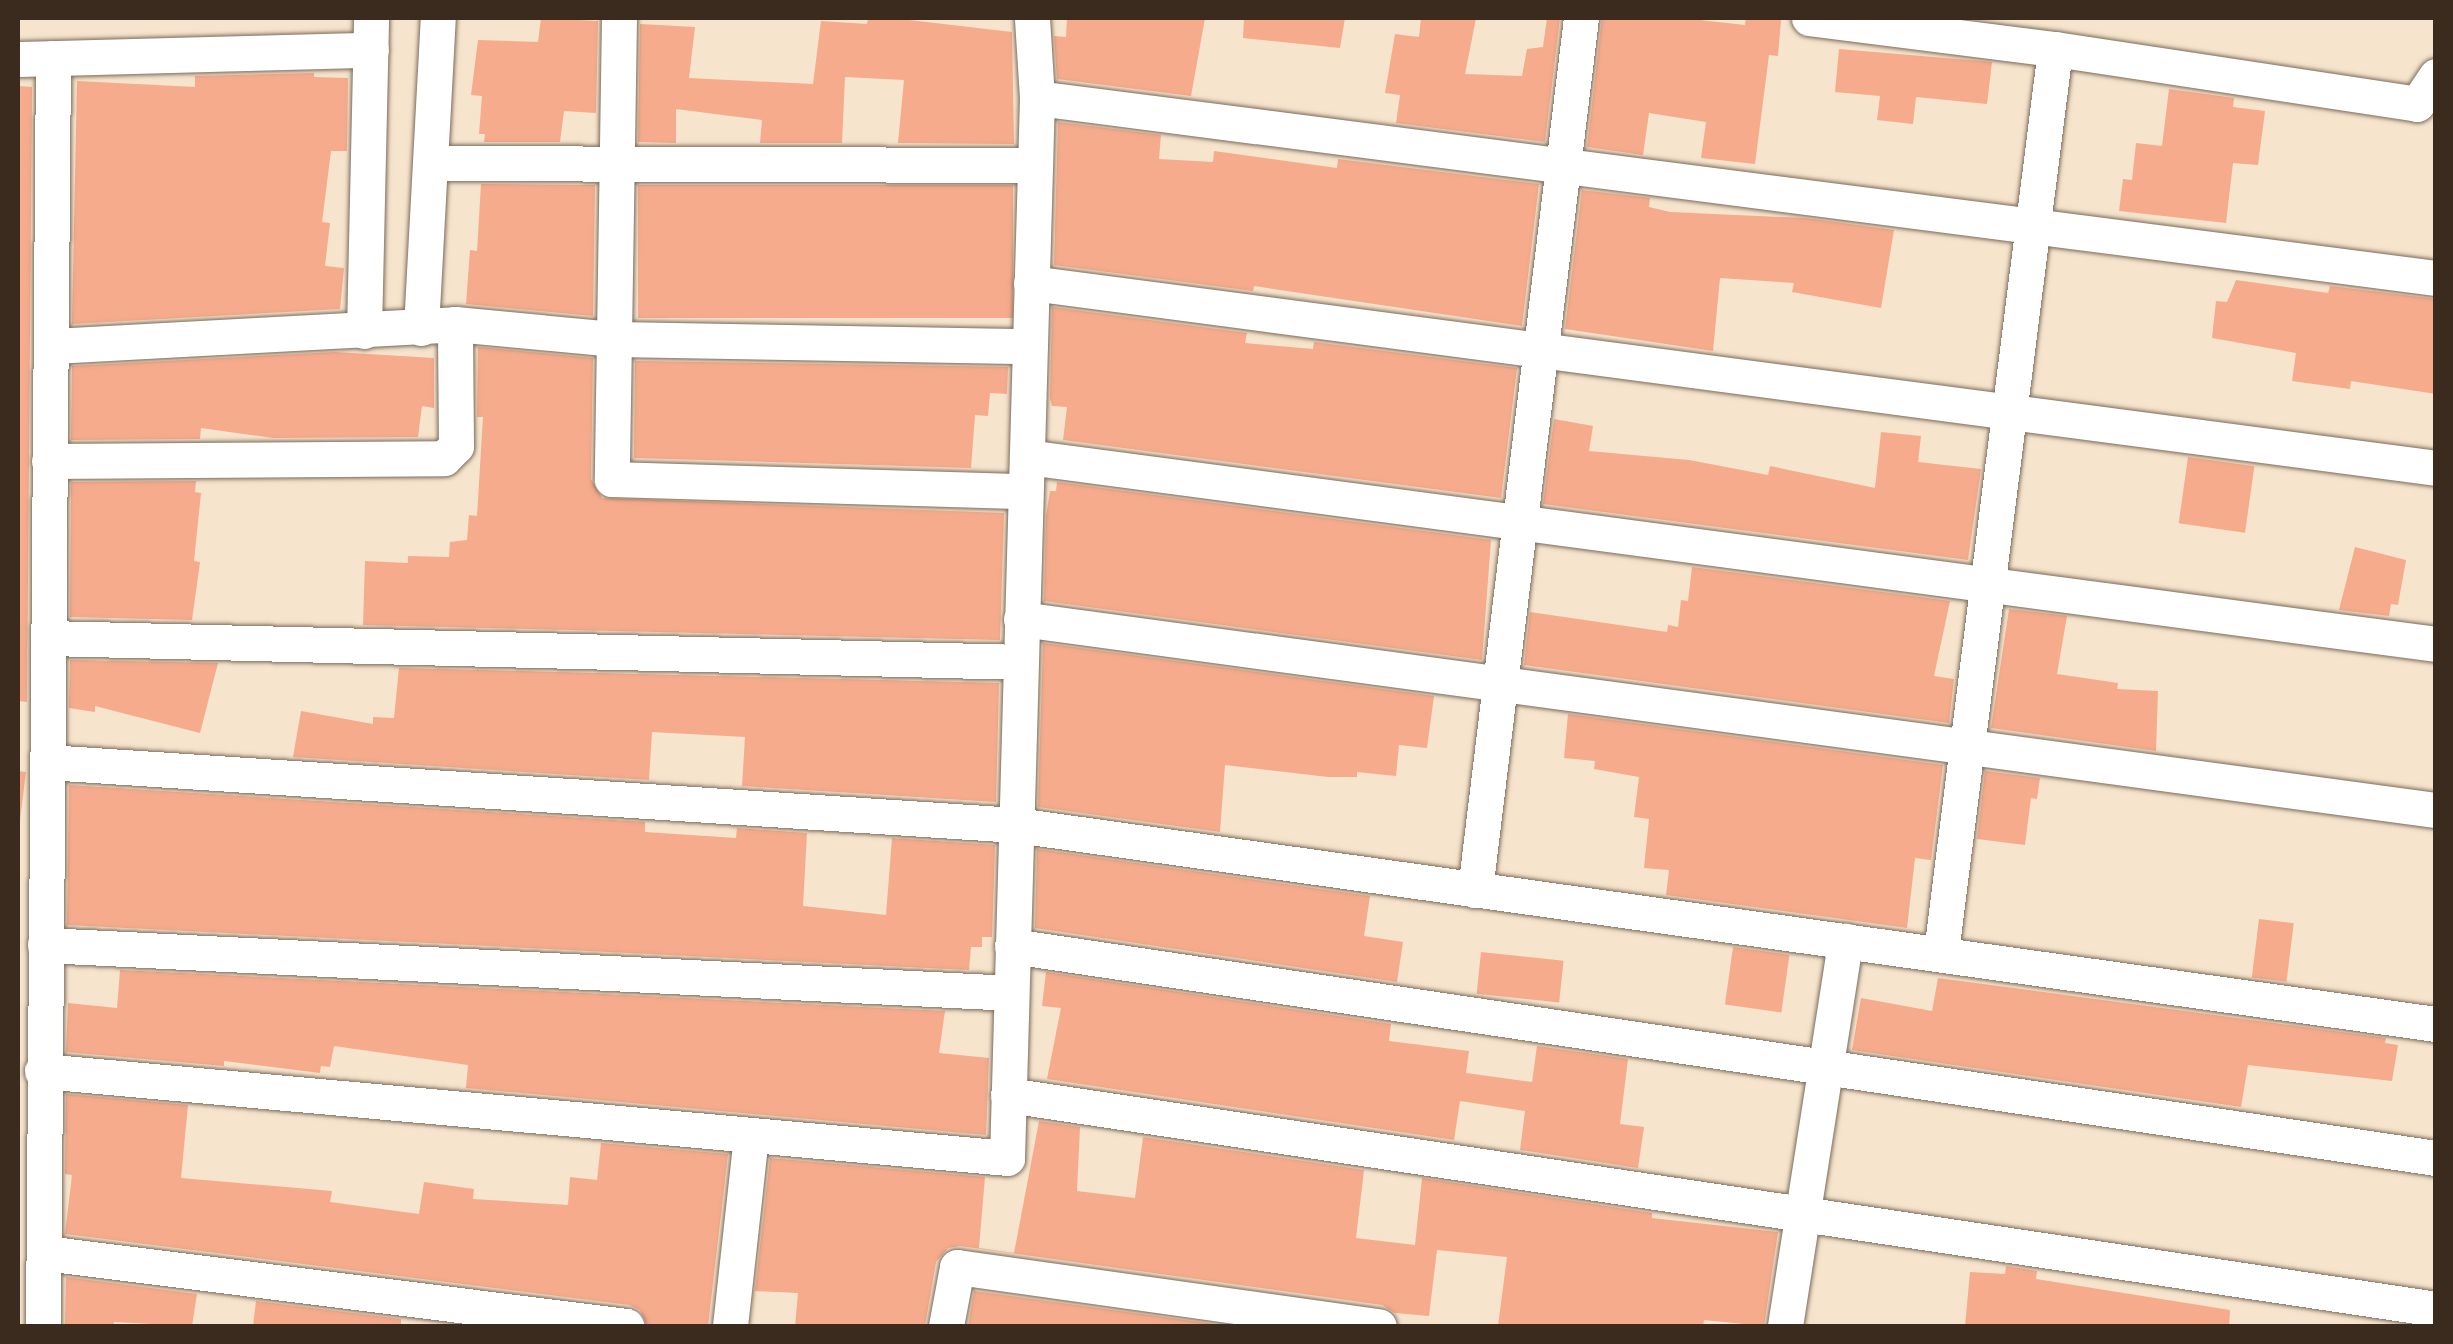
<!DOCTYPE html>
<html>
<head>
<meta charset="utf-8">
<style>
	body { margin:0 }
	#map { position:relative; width:2453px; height:1344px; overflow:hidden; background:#f6e4cd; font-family:"IM FELL Double Pica",serif }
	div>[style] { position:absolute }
	.building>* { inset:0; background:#f6ab8c; transform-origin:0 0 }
	.roads { filter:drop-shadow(0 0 2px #7c6b5b) drop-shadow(0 0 2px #7c6b5b) }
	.street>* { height:35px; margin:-17.5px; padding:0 17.5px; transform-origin:17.5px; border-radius:17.5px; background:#fff }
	span { translate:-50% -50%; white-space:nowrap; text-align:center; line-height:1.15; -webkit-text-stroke:8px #fff; paint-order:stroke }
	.frame { position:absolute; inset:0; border:20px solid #3b2a1e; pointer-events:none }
</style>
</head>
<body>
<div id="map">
	<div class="building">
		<i style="clip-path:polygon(541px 18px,598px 21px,596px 113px,564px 111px,560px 142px,484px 142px,485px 134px,479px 134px,482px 96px,471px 95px,478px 40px,538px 42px)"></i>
		<i style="clip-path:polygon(892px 18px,1012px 32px,1014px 144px,898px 143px,904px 80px,845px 77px,842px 143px,760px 143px,762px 120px,676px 109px,676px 143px,638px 142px,640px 24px,695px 27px,689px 78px,813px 84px,821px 21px,867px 24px,868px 19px)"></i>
		<i style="clip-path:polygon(1067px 18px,1205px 18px,1191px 96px,1057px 79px,1054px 36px,1066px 37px)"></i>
		<i style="clip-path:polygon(1244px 18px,1345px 18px,1340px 48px,1243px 38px)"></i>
		<i style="clip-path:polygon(1421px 18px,1476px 18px,1465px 74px,1522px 76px,1527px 49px,1543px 47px,1547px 18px,1560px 18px,1545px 142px,1396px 123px,1400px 95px,1385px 93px,1395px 34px,1419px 37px)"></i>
		<i style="clip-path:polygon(1602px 18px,1682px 18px,1745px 25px,1746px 18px,1781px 20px,1778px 56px,1769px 55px,1755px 164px,1701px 158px,1706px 122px,1649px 113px,1643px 155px,1587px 147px)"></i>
		<i style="clip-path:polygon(1839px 49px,1992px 62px,1987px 104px,1916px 97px,1913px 124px,1877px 120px,1880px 96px,1835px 92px)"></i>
		<i style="clip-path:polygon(314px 73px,314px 77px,348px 78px,347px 151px,331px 151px,322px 222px,330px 223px,325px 266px,344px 268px,340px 309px,72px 324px,77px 81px,195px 87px,195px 76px)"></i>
		<i style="clip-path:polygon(19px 86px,32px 87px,27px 702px,18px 701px)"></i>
		<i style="clip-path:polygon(2169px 89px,2234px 98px,2233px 107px,2265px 111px,2258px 165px,2233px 163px,2226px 223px,2119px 211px,2123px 179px,2132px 180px,2136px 143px,2162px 146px)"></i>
		<i style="clip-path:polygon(1058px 122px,1161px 135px,1159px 159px,1213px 162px,1214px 151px,1337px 168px,1338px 159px,1539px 184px,1522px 326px,1254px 286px,1253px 291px,1054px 265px)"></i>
		<i style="clip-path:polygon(481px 184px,595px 185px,593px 316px,466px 304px,470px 250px,477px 251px)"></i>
		<i style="left:638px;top:185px;width:375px;height:133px"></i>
		<i style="clip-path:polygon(1582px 190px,1650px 198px,1649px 207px,1670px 212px,1805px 218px,1894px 230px,1881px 308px,1792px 292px,1794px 283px,1720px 278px,1713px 351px,1565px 329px)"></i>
		<i style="clip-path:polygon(2236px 280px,2328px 293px,2330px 286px,2436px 299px,2436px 394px,2351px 381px,2350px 389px,2292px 381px,2296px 353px,2212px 338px,2216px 301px,2227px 302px)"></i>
		<i style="clip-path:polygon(1052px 307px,1247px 333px,1245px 343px,1313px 349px,1314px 342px,1517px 368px,1501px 498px,1063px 440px,1067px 407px,1052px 406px,1050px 398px)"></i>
		<i style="clip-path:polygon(478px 347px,593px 358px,591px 479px,602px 498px,1004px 513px,1000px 640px,363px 625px,365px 561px,408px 563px,408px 556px,449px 557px,450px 542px,467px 540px,469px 515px,477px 516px,483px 417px,477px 417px)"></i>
		<i style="clip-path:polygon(335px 352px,434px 358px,434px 408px,422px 406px,418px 437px,273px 438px,201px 428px,200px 439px,71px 440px,72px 366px)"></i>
		<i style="clip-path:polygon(635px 361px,1008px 367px,1007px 394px,990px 393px,988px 416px,975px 415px,971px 468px,634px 458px)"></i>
		<i style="clip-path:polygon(1554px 419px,1593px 426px,1589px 451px,1689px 460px,1768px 475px,1770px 466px,1875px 488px,1881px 432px,1921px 436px,1918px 462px,1981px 469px,1968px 560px,1543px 504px)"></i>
		<i style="left:2188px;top:457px;width:67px;height:67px;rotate:8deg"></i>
		<i style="clip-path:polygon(196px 481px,195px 492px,201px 493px,194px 561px,200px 562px,192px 620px,70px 617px,71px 482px)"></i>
		<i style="clip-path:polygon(1057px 482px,1491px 540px,1482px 660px,1044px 601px,1046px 516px,1050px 491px,1056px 491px)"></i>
		<i style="clip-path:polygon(2355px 547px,2406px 560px,2398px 605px,2391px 604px,2389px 616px,2339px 610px)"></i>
		<i style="clip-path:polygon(1692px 567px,1950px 601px,1934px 676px,1954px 679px,1949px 723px,1524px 665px,1530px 612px,1667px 632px,1668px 625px,1678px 627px,1681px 600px,1688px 601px)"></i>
		<i style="clip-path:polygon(2009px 609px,2067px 616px,2057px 674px,2118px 683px,2117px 689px,2158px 691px,2156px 751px,1991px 728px)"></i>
		<i style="clip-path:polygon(1043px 643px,1434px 696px,1427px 748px,1399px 745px,1396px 776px,1357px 772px,1357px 777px,1328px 777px,1225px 765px,1220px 832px,1038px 807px)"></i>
		<i style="clip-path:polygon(70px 660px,218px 663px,200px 733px,95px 706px,95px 712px,69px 708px)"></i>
		<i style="clip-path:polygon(399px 668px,999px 683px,996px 802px,742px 786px,745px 737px,652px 732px,649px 780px,293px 757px,301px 711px,373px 724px,373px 717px,394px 718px)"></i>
		<i style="clip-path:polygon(1568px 714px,1943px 765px,1931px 860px,1915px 858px,1907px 928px,1666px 895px,1669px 870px,1644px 868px,1649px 819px,1634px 817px,1639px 777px,1594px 769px,1595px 761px,1564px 758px)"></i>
		<i style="left:18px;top:771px;width:8px;height:153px;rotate:7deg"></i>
		<i style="clip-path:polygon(1985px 771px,2040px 778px,2037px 799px,2031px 798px,2025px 845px,1977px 839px)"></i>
		<i style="clip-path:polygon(69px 785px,645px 822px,645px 832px,736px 838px,737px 828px,807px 833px,803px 906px,886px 915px,892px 838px,995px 845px,992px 937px,982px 937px,982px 947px,971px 947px,969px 970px,67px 925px)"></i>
		<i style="clip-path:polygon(1037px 849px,1370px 896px,1364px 936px,1403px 942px,1397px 982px,1035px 928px)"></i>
		<i style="left:2259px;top:919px;width:35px;height:59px;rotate:7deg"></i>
		<i style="left:1733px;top:947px;width:57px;height:58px;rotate:8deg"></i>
		<i style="left:1481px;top:952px;width:83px;height:42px;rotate:6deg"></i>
		<i style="clip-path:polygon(120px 970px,945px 1011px,939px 1053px,989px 1058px,986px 1135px,466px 1088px,468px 1065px,334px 1046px,330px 1067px,321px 1066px,320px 1073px,224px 1061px,224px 1066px,66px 1052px,68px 1003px,117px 1008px)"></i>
		<i style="clip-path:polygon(1046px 972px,1391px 1024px,1389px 1041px,1469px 1051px,1466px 1073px,1532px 1082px,1537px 1046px,1628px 1059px,1620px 1124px,1644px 1127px,1638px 1168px,1520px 1150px,1525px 1111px,1460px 1101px,1454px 1140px,1047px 1079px,1061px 1008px,1042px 1006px)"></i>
		<i style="clip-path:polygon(1938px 978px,2386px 1038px,2385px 1043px,2398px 1045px,2392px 1081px,2248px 1065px,2241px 1107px,1852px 1050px,1861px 998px,1932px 1011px)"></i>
		<i style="clip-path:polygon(66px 1094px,188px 1105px,181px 1178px,332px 1191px,330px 1202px,419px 1214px,424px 1182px,474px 1189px,473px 1199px,568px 1205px,570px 1177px,597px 1180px,601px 1143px,728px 1154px,708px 1326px,647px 1325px,640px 1310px,629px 1305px,65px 1234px,72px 1175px,65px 1174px)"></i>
		<i style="clip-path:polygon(1039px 1121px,1080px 1127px,1077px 1191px,1135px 1198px,1143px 1137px,1364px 1170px,1356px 1238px,1415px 1245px,1422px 1178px,1652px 1213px,1652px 1218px,1778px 1232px,1764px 1326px,1704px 1320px,1703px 1326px,1498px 1326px,1507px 1257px,1437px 1250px,1429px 1316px,1395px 1313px,1382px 1305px,960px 1246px,948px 1248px,936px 1262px,925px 1326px,795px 1326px,798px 1293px,755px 1291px,770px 1158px,985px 1177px,979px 1248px,1014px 1253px)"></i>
		<i style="clip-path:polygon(2006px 1266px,2037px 1271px,2036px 1279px,2230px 1310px,2229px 1326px,1965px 1326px,1970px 1272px,2005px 1274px)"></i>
		<i style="clip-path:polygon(66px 1277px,197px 1294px,192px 1326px,114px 1322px,114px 1326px,65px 1326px)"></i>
		<i style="clip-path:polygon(974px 1291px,1229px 1326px,968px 1326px)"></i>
		<i style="clip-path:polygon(256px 1301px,401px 1319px,401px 1326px,253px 1326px)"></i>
	</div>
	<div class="roads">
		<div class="street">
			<i style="left:619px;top:18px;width:461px;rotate:90.9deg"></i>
			<i style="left:612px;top:479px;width:413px;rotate:1.7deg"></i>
			<i style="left:1809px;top:18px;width:248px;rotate:7.2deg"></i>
			<i style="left:2055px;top:49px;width:366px;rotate:8.6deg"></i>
			<i style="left:2417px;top:104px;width:34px;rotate:-56deg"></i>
			<i style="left:18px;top:59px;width:353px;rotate:-1.5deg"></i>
			<i style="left:1037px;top:98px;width:1411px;rotate:7.33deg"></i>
			<i style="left:430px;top:163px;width:605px;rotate:0.19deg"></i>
			<i style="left:1031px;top:283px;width:1417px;rotate:7.5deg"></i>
			<i style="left:421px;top:328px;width:310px;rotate:-86.9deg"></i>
			<i style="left:364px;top:331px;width:313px;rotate:-88.7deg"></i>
			<i style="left:53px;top:346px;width:403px;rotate:-3.1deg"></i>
			<i style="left:455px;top:324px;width:161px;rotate:5.4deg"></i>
			<i style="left:615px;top:339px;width:415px;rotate:1deg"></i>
			<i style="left:1027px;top:457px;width:1421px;rotate:7.56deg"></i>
			<i style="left:49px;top:461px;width:395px;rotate:-0.4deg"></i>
			<i style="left:444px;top:458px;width:17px;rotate:-45deg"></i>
			<i style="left:456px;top:446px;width:122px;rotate:-90.5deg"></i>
			<i style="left:1021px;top:619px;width:1428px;rotate:7.69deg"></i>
			<i style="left:48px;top:638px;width:972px;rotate:1.41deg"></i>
			<i style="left:47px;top:762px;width:971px;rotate:3.72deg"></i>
			<i style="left:1016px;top:825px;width:1434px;rotate:7.98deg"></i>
			<i style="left:1475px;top:890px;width:878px;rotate:-83.07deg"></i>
			<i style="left:45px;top:945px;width:967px;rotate:2.84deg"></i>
			<i style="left:1012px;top:946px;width:1440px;rotate:8.47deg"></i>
			<i style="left:1941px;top:952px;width:910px;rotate:-82.8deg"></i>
			<i style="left:42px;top:1071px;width:969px;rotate:5.15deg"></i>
			<i style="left:1007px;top:1158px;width:1060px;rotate:-88.38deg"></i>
			<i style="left:1037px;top:98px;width:80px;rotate:-93.6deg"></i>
			<i style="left:1008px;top:1095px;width:1444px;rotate:8.52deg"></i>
			<i style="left:45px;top:1253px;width:586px;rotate:7.16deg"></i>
			<i style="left:43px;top:1326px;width:1268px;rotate:-89.55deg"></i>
			<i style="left:730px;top:1326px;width:190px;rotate:-83.7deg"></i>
			<i style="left:946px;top:1326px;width:60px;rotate:-79.4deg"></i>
			<i style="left:957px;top:1267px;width:426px;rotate:8deg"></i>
			<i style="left:1785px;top:1326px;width:390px;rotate:-81.1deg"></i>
		</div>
	</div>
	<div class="frame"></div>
</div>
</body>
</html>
